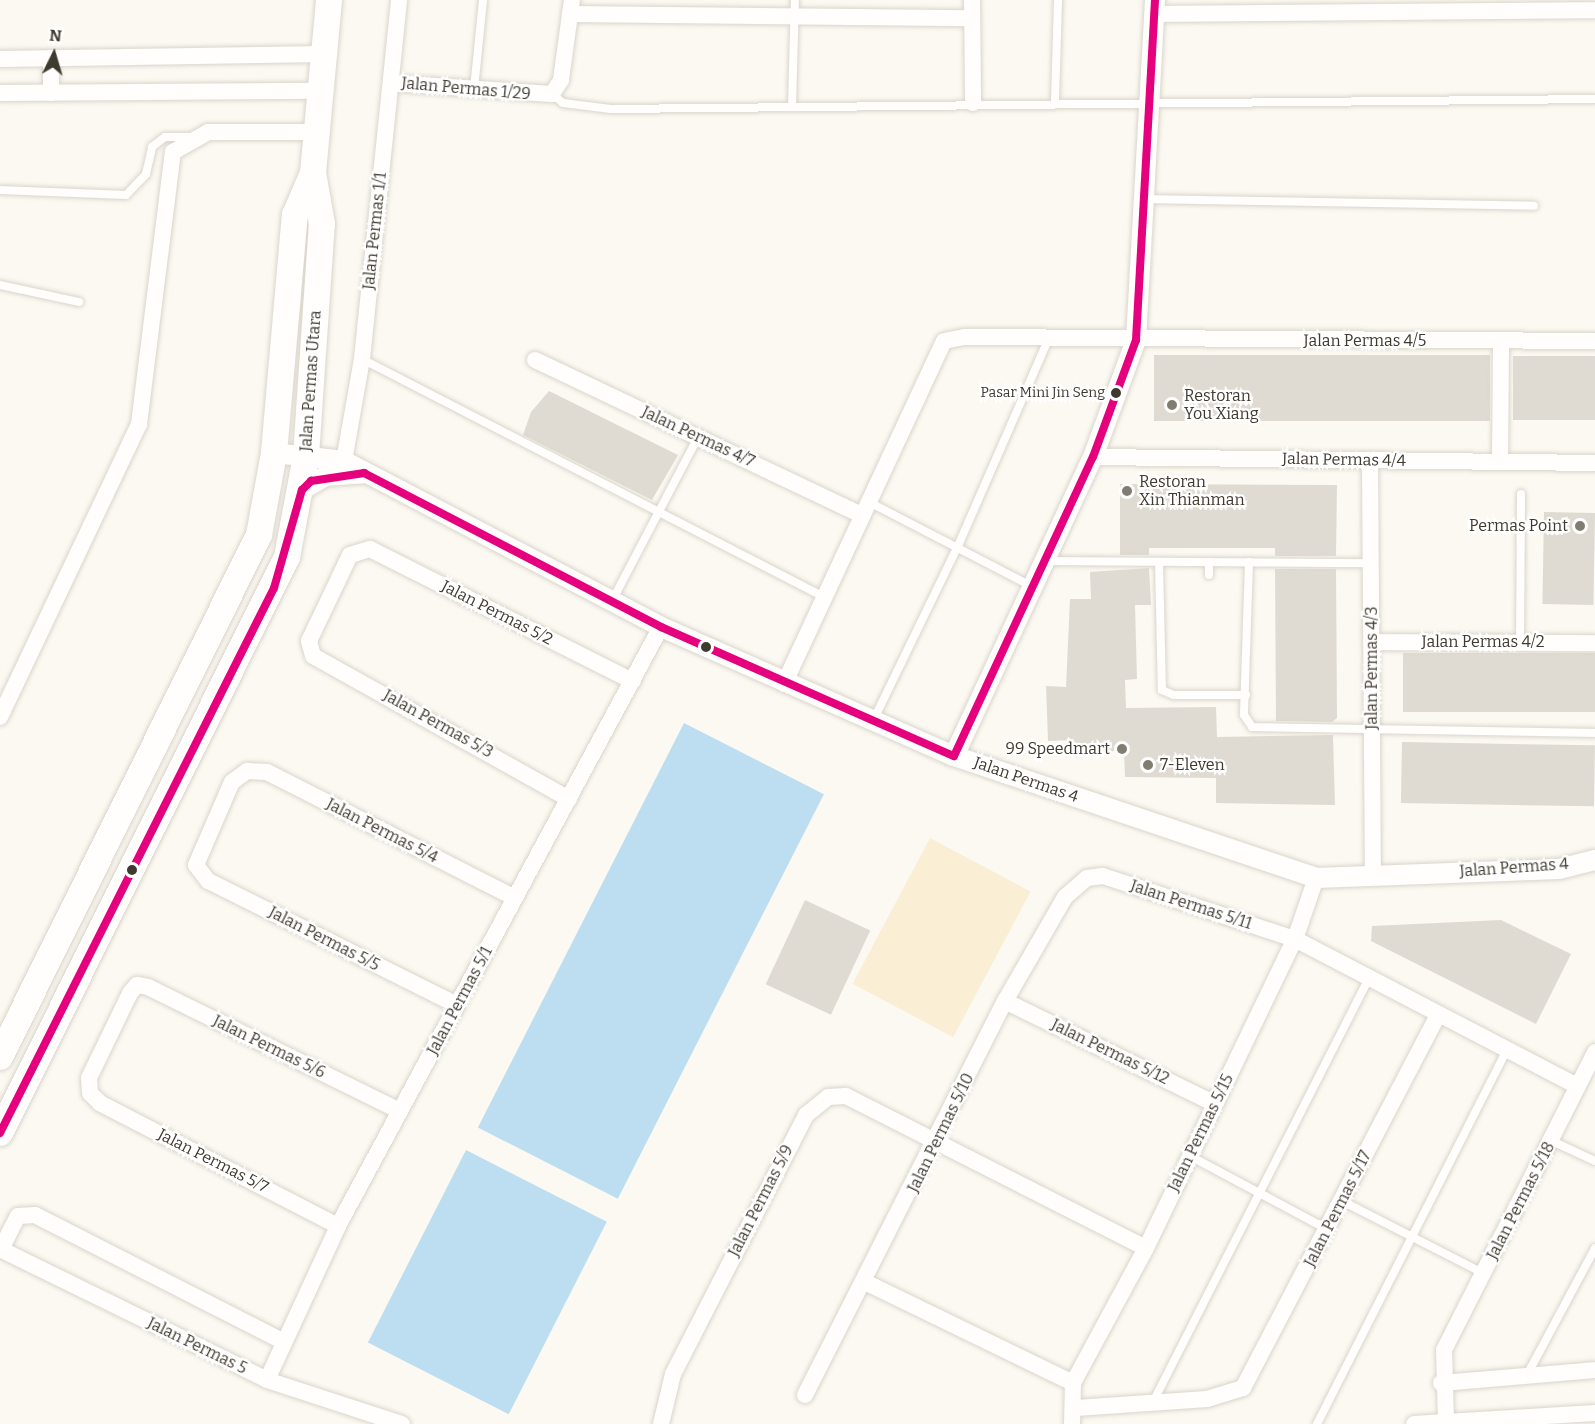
<!DOCTYPE html>
<html>
<head>
<meta charset="utf-8">
<style>
	body { margin:0 }
	#map { position:relative; width:1595px; height:1424px; overflow:hidden; background:#fcf9f2; font-family:Bitter,serif }
	div>[style] { position:absolute }
	.green>* { inset:0; background:#faefd5; transform-origin:0 0 }
	.water>* { inset:0; background:#bcdef0; transform-origin:0 0 }
	.building>* { inset:0; background:#dfdbd3; transform-origin:0 0 }
	.roads { filter:drop-shadow(0 0 2px #d9d5cc) drop-shadow(0 0 2px #d9d5cc) }
	.service>* { height:8px; margin:-4px; padding:0 4px; transform-origin:4px; border-radius:4px; background:#fffefd }
	.minor>* { height:16px; margin:-8px; padding:0 8px; transform-origin:8px; border-radius:8px; background:#fffefd }
	.tertiary>* { height:20px; margin:-10px; padding:0 10px; transform-origin:10px; border-radius:10px; background:#fffefd }
	.primary>* { height:26px; margin:-13px; padding:0 13px; transform-origin:13px; border-radius:13px; background:#fffefd }
	.bus-1>* { height:8px; margin:-4px; padding:0 4px; transform-origin:4px; border-radius:4px; background:#e5007d }
	.dots>* { width:16px; height:16px; translate:-50% -50%; box-sizing:border-box; border:3px solid #fff; border-radius:50% }
	span { translate:-50% -50%; white-space:nowrap; text-align:center; line-height:1.15; -webkit-text-stroke:4.5px #fff; paint-order:stroke }
	.bus-label { font-size:14px; color:#3f3a2f }
	.right { translate:-100% -50%; text-align:right }
	.street-label { font-size:16px; color:#3f3a2f }
	.poi-label { font-size:16px; color:#3f3a2f }
	.left { translate:0 -50%; text-align:left }
	.north { position:absolute; left:24px; top:24px; width:60px; height:60px; -webkit-text-stroke:4px #fff; paint-order:stroke; rotate:5deg; font-size:16px; font-weight:700; line-height:24px; text-align:center; color:#3f3a2f }
	.north::after { content:''; display:block; margin:auto; width:21px; height:27px; background:#3f3a2f; clip-path:polygon(50% 0,100% 100%,50% 72%,0 100%) }
</style>
</head>
<body>
<div id="map">
	<div class="green">
		<i style="left:930px;top:838px;width:114px;height:165px;rotate:28deg"></i>
	</div>
	<div class="water">
		<i style="left:684px;top:723px;width:157px;height:454px;rotate:27deg"></i>
		<i style="left:466px;top:1150px;width:158px;height:216px;rotate:27deg"></i>
	</div>
	<div class="building">
		<i style="left:1154px;top:355px;width:336px;height:66px"></i>
		<i style="left:1513px;top:356px;width:82px;height:64px"></i>
		<i style="clip-path:polygon(549px 391px,678px 455px,652px 500px,523px 435px,531px 412px)"></i>
		<i style="clip-path:polygon(1120px 484px,1337px 485px,1336px 556px,1275px 556px,1275px 548px,1149px 548px,1149px 555px,1120px 555px)"></i>
		<i style="left:1544px;top:512px;width:51px;height:92px;rotate:1deg"></i>
		<i style="clip-path:polygon(1149px 568px,1151px 605px,1135px 605px,1137px 679px,1125px 680px,1126px 708px,1216px 707px,1217px 737px,1333px 735px,1335px 805px,1216px 803px,1216px 778px,1125px 777px,1124px 751px,1071px 751px,1071px 740px,1048px 741px,1046px 686px,1066px 687px,1070px 599px,1091px 599px,1090px 572px)"></i>
		<i style="clip-path:polygon(1275px 569px,1336px 569px,1337px 718px,1332px 722px,1276px 721px)"></i>
		<i style="left:1403px;top:653px;width:192px;height:59px"></i>
		<i style="left:1402px;top:742px;width:193px;height:61px;rotate:1deg"></i>
		<i style="left:805px;top:900px;width:72px;height:93px;rotate:25deg"></i>
		<i style="clip-path:polygon(1501px 920px,1571px 954px,1536px 1024px,1371px 941px,1372px 926px)"></i>
	</div>
	<div class="roads">
		<div class="service">
			<i style="left:474px;top:89px;width:89px;rotate:-84.2deg"></i>
			<i style="left:552px;top:94px;width:14px;rotate:39deg"></i>
			<i style="left:563px;top:103px;width:48px;rotate:7.1deg"></i>
			<i style="left:611px;top:109px;width:984px;rotate:-0.58deg"></i>
			<i style="left:1055px;top:101px;width:101px;rotate:-88.3deg"></i>
			<i style="left:792px;top:105px;width:105px;rotate:-88.4deg"></i>
			<i style="left:0;top:190px;width:126px;rotate:2.3deg"></i>
			<i style="left:126px;top:195px;width:29px;rotate:-46deg"></i>
			<i style="left:146px;top:174px;width:28px;rotate:-77deg"></i>
			<i style="left:152px;top:147px;width:16px;rotate:-38deg"></i>
			<i style="left:165px;top:137px;width:25px"></i>
			<i style="left:1145px;top:199px;width:389px;rotate:1deg"></i>
			<i style="left:0;top:285px;width:81px;rotate:12.1deg"></i>
			<i style="left:362px;top:359px;width:520px;rotate:27.26deg"></i>
			<i style="left:867px;top:501px;width:187px;rotate:27.4deg"></i>
			<i style="left:1046px;top:561px;width:325px;rotate:0.4deg"></i>
			<i style="left:1159px;top:562px;width:128px;rotate:88.7deg"></i>
			<i style="left:1162px;top:690px;width:13px;rotate:23deg"></i>
			<i style="left:1174px;top:695px;width:72px"></i>
			<i style="left:1249px;top:562px;width:153px;rotate:91.9deg"></i>
			<i style="left:1244px;top:715px;width:14px;rotate:56deg"></i>
			<i style="left:1252px;top:727px;width:343px;rotate:1deg"></i>
			<i style="left:1209px;top:575px;width:13px;rotate:-90deg"></i>
			<i style="left:612px;top:601px;width:185px;rotate:-62.3deg"></i>
			<i style="left:1520px;top:642px;width:148px;rotate:-89.6deg"></i>
			<i style="left:873px;top:721px;width:195px;rotate:-64.1deg"></i>
			<i style="left:958px;top:546px;width:227px;rotate:-66.4deg"></i>
			<i style="left:1552px;top:1141px;width:47px;rotate:24.9deg"></i>
			<i style="left:1190px;top:1156px;width:155px;rotate:28.1deg"></i>
			<i style="left:1342px;top:1201px;width:158px;rotate:27.1deg"></i>
			<i style="left:1527px;top:1375px;width:144px;rotate:-61.8deg"></i>
			<i style="left:1153px;top:1402px;width:476px;rotate:-63deg"></i>
			<i style="left:1317px;top:1424px;width:420px;rotate:-63.1deg"></i>
		</div>
		<div class="minor">
			<i style="left:972px;top:0;width:103px;rotate:89.4deg"></i>
			<i style="left:570px;top:14px;width:401px;rotate:0.6deg"></i>
			<i style="left:1154px;top:14px;width:441px;rotate:-0.5deg"></i>
			<i style="left:51px;top:58px;width:35px;rotate:90deg"></i>
			<i style="left:0;top:59px;width:324px;rotate:-0.9deg"></i>
			<i style="left:391px;top:83px;width:161px;rotate:3.9deg"></i>
			<i style="left:552px;top:94px;width:17px;rotate:-57deg"></i>
			<i style="left:561px;top:80px;width:81px;rotate:-82.2deg"></i>
			<i style="left:0;top:93px;width:321px;rotate:-0.4deg"></i>
			<i style="left:535px;top:360px;width:361px;rotate:25.4deg"></i>
			<i style="left:1093px;top:457px;width:502px;rotate:0.68deg"></i>
			<i style="left:344px;top:461px;width:104px;rotate:-80deg"></i>
			<i style="left:362px;top:359px;width:361px;rotate:-84.1deg"></i>
			<i style="left:1370px;top:461px;width:414px;rotate:89.6deg"></i>
			<i style="left:1500px;top:462px;width:121px;rotate:-89.5deg"></i>
			<i style="left:1371px;top:642px;width:224px;rotate:0.3deg"></i>
			<i style="left:784px;top:684px;width:378px;rotate:-65deg"></i>
			<i style="left:944px;top:341px;width:21px;rotate:-11deg"></i>
			<i style="left:965px;top:337px;width:630px;rotate:0.36deg"></i>
			<i style="left:0;top:717px;width:324px;rotate:-64.6deg"></i>
			<i style="left:139px;top:424px;width:274px;rotate:-82.9deg"></i>
			<i style="left:173px;top:152px;width:40px;rotate:-29.7deg"></i>
			<i style="left:208px;top:132px;width:109px"></i>
			<i style="left:569px;top:799px;width:293px;rotate:-150.8deg"></i>
			<i style="left:313px;top:656px;width:16px;rotate:-105deg"></i>
			<i style="left:309px;top:641px;width:95px;rotate:-64.5deg"></i>
			<i style="left:350px;top:555px;width:21px;rotate:-17deg"></i>
			<i style="left:370px;top:549px;width:294px;rotate:26.7deg"></i>
			<i style="left:1005px;top:1001px;width:234px;rotate:26.1deg"></i>
			<i style="left:457px;top:1005px;width:278px;rotate:-153.5deg"></i>
			<i style="left:208px;top:881px;width:20px;rotate:-127deg"></i>
			<i style="left:196px;top:865px;width:90px;rotate:-66.6deg"></i>
			<i style="left:232px;top:782px;width:19px;rotate:-36deg"></i>
			<i style="left:247px;top:771px;width:20px;rotate:3deg"></i>
			<i style="left:267px;top:772px;width:278px;rotate:26.9deg"></i>
			<i style="left:338px;top:1226px;width:268px;rotate:-152.7deg"></i>
			<i style="left:100px;top:1103px;width:14px;rotate:-135deg"></i>
			<i style="left:90px;top:1093px;width:15px;rotate:-94deg"></i>
			<i style="left:89px;top:1078px;width:94px;rotate:-64.2deg"></i>
			<i style="left:130px;top:993px;width:11px;rotate:-49deg"></i>
			<i style="left:137px;top:985px;width:11px;rotate:10deg"></i>
			<i style="left:148px;top:987px;width:281px;rotate:26.2deg"></i>
			<i style="left:0;top:1249px;width:297px;rotate:26.1deg"></i>
			<i style="left:267px;top:1380px;width:142px;rotate:18.1deg"></i>
			<i style="left:1px;top:1249px;width:37px;rotate:-63deg"></i>
			<i style="left:18px;top:1216px;width:17px;rotate:-3deg"></i>
			<i style="left:35px;top:1215px;width:280px;rotate:27deg"></i>
			<i style="left:867px;top:1283px;width:229px;rotate:25.9deg"></i>
			<i style="left:267px;top:1380px;width:170px;rotate:-65.2deg"></i>
			<i style="left:338px;top:1226px;width:681px;rotate:-61.67deg"></i>
			<i style="left:1073px;top:1383px;width:153px;rotate:-61.6deg"></i>
			<i style="left:1146px;top:1248px;width:343px;rotate:-64.3deg"></i>
			<i style="left:1295px;top:939px;width:65px;rotate:-71deg"></i>
			<i style="left:1441px;top:1383px;width:155px;rotate:-4.8deg"></i>
			<i style="left:805px;top:1395px;width:442px;rotate:-63.1deg"></i>
			<i style="left:1005px;top:1001px;width:120px;rotate:-60deg"></i>
			<i style="left:1065px;top:897px;width:29px;rotate:-41deg"></i>
			<i style="left:1087px;top:878px;width:16px;rotate:-7deg"></i>
			<i style="left:1103px;top:876px;width:202px;rotate:18.2deg"></i>
			<i style="left:1295px;top:939px;width:318px;rotate:27.5deg"></i>
			<i style="left:1076px;top:1408px;width:131px;rotate:-3.9deg"></i>
			<i style="left:1207px;top:1399px;width:38px;rotate:-17deg"></i>
			<i style="left:1243px;top:1388px;width:421px;rotate:-62.4deg"></i>
			<i style="left:1446px;top:1421px;width:71px;rotate:-91.6deg"></i>
			<i style="left:1444px;top:1350px;width:334px;rotate:-63.1deg"></i>
			<i style="left:661px;top:1424px;width:51px;rotate:-76.5deg"></i>
			<i style="left:673px;top:1374px;width:291px;rotate:-62.8deg"></i>
			<i style="left:806px;top:1115px;width:28px;rotate:-39deg"></i>
			<i style="left:828px;top:1097px;width:18px;rotate:-3deg"></i>
			<i style="left:846px;top:1096px;width:336px;rotate:26.9deg"></i>
			<i style="left:1072px;top:1424px;width:41px;rotate:-88.6deg"></i>
			<i style="left:1414px;top:1424px;width:181px;rotate:-3.5deg"></i>
		</div>
		<div class="tertiary">
			<i style="left:274px;top:453px;width:70px;rotate:6.5deg"></i>
			<i style="left:344px;top:461px;width:358px;rotate:27.6deg"></i>
			<i style="left:661px;top:627px;width:320px;rotate:23.8deg"></i>
			<i style="left:954px;top:756px;width:382px;rotate:18.6deg"></i>
			<i style="left:1316px;top:878px;width:243px;rotate:-2.1deg"></i>
			<i style="left:1559px;top:869px;width:37px;rotate:-14deg"></i>
			<i style="left:302px;top:490px;width:27px;rotate:-31deg"></i>
			<i style="left:325px;top:476px;width:39px;rotate:-4deg"></i>
			<i style="left:954px;top:756px;width:330px;rotate:-65.1deg"></i>
			<i style="left:1093px;top:457px;width:125px;rotate:-69.8deg"></i>
			<i style="left:1136px;top:340px;width:341px;rotate:-86.8deg"></i>
		</div>
		<div class="primary">
			<i style="left:0;top:1057px;width:583px;rotate:-63.61deg"></i>
			<i style="left:259px;top:535px;width:83px;rotate:-79.6deg"></i>
			<i style="left:274px;top:453px;width:239px;rotate:-85deg"></i>
			<i style="left:295px;top:215px;width:46px;rotate:-66.8deg"></i>
			<i style="left:0;top:1133px;width:644px;rotate:-63.51deg"></i>
			<i style="left:287px;top:557px;width:103px;rotate:-79.3deg"></i>
			<i style="left:306px;top:456px;width:233px;rotate:-86.1deg"></i>
			<i style="left:322px;top:224px;width:52px;rotate:-100deg"></i>
			<i style="left:313px;top:173px;width:174px;rotate:-84.7deg"></i>
		</div>
	</div>
	<div class="bus-1">
		<i style="left:954px;top:756px;width:330px;rotate:-65.1deg"></i>
		<i style="left:1093px;top:457px;width:125px;rotate:-69.8deg"></i>
		<i style="left:1136px;top:340px;width:341px;rotate:-86.8deg"></i>
		<i style="left:0;top:1133px;width:610px;rotate:-63.31deg"></i>
		<i style="left:274px;top:588px;width:102px;rotate:-74.1deg"></i>
		<i style="left:302px;top:490px;width:13px;rotate:-45deg"></i>
		<i style="left:311px;top:481px;width:54px;rotate:-8.6deg"></i>
		<i style="left:364px;top:473px;width:335px;rotate:27.4deg"></i>
		<i style="left:661px;top:627px;width:320px;rotate:23.8deg"></i>
	</div>
	<div class="dots">
		<i style="left:1116px;top:393px;background:#3f3a2f"></i>
		<i style="left:1172px;top:405px;background:#817d73"></i>
		<i style="left:1127px;top:491px;background:#817d73"></i>
		<i style="left:1580px;top:526px;background:#817d73"></i>
		<i style="left:706px;top:647px;background:#3f3a2f"></i>
		<i style="left:1122px;top:749px;background:#817d73"></i>
		<i style="left:1148px;top:765px;background:#817d73"></i>
		<i style="left:132px;top:870px;background:#3f3a2f"></i>
	</div>
	<div class="bus-label">
		<span class="right" style="left:1105px;top:393px">Pasar Mini Jin Seng</span>
	</div>
	<div class="street-label">
		<span style="left:466px;top:89px;rotate:5deg">Jalan Permas 1/29</span>
		<span style="left:375px;top:231px;rotate:-84deg">Jalan Permas 1/1</span>
		<span style="left:1365px;top:341px">Jalan Permas 4/5</span>
		<span style="left:311px;top:381px;rotate:-86deg">Jalan Permas Utara</span>
		<span style="left:698px;top:437px;rotate:25deg">Jalan Permas 4/7</span>
		<span style="left:1344px;top:460px;rotate:1deg">Jalan Permas 4/4</span>
		<span style="left:497px;top:613px;rotate:27deg">Jalan Permas 5/2</span>
		<span style="left:1483px;top:642px">Jalan Permas 4/2</span>
		<span style="left:1372px;top:668px;rotate:-90deg">Jalan Permas 4/3</span>
		<span style="left:438px;top:724px;rotate:29deg">Jalan Permas 5/3</span>
		<span style="left:1026px;top:780px;rotate:19deg">Jalan Permas 4</span>
		<span style="left:382px;top:831px;rotate:27deg">Jalan Permas 5/4</span>
		<span style="left:1514px;top:868px;rotate:-4deg">Jalan Permas 4</span>
		<span style="left:1191px;top:905px;rotate:18deg">Jalan Permas 5/11</span>
		<span style="left:324px;top:939px;rotate:27deg">Jalan Permas 5/5</span>
		<span style="left:460px;top:1001px;rotate:-62deg">Jalan Permas 5/1</span>
		<span style="left:269px;top:1047px;rotate:26deg">Jalan Permas 5/6</span>
		<span style="left:1110px;top:1052px;rotate:26deg">Jalan Permas 5/12</span>
		<span style="left:941px;top:1133px;rotate:-64deg">Jalan Permas 5/10</span>
		<span style="left:1201px;top:1133px;rotate:-64deg">Jalan Permas 5/15</span>
		<span style="left:213px;top:1161px;rotate:27deg">Jalan Permas 5/7</span>
		<span style="left:761px;top:1201px;rotate:-63deg">Jalan Permas 5/9</span>
		<span style="left:1521px;top:1201px;rotate:-63deg">Jalan Permas 5/18</span>
		<span style="left:1338px;top:1209px;rotate:-63deg">Jalan Permas 5/17</span>
		<span style="left:197px;top:1346px;rotate:26deg">Jalan Permas 5</span>
	</div>
	<div class="poi-label">
		<span class="left" style="left:1184px;top:405px">Restoran<br>You Xiang</span>
		<span class="left" style="left:1139px;top:491px">Restoran<br>Xin Thianman</span>
		<span class="right" style="left:1568px;top:526px">Permas Point</span>
		<span class="right" style="left:1110px;top:749px">99 Speedmart</span>
		<span class="left" style="left:1160px;top:765px">7-Eleven</span>
	</div>
	<div class="north">N</div>
</div>
</body>
</html>
